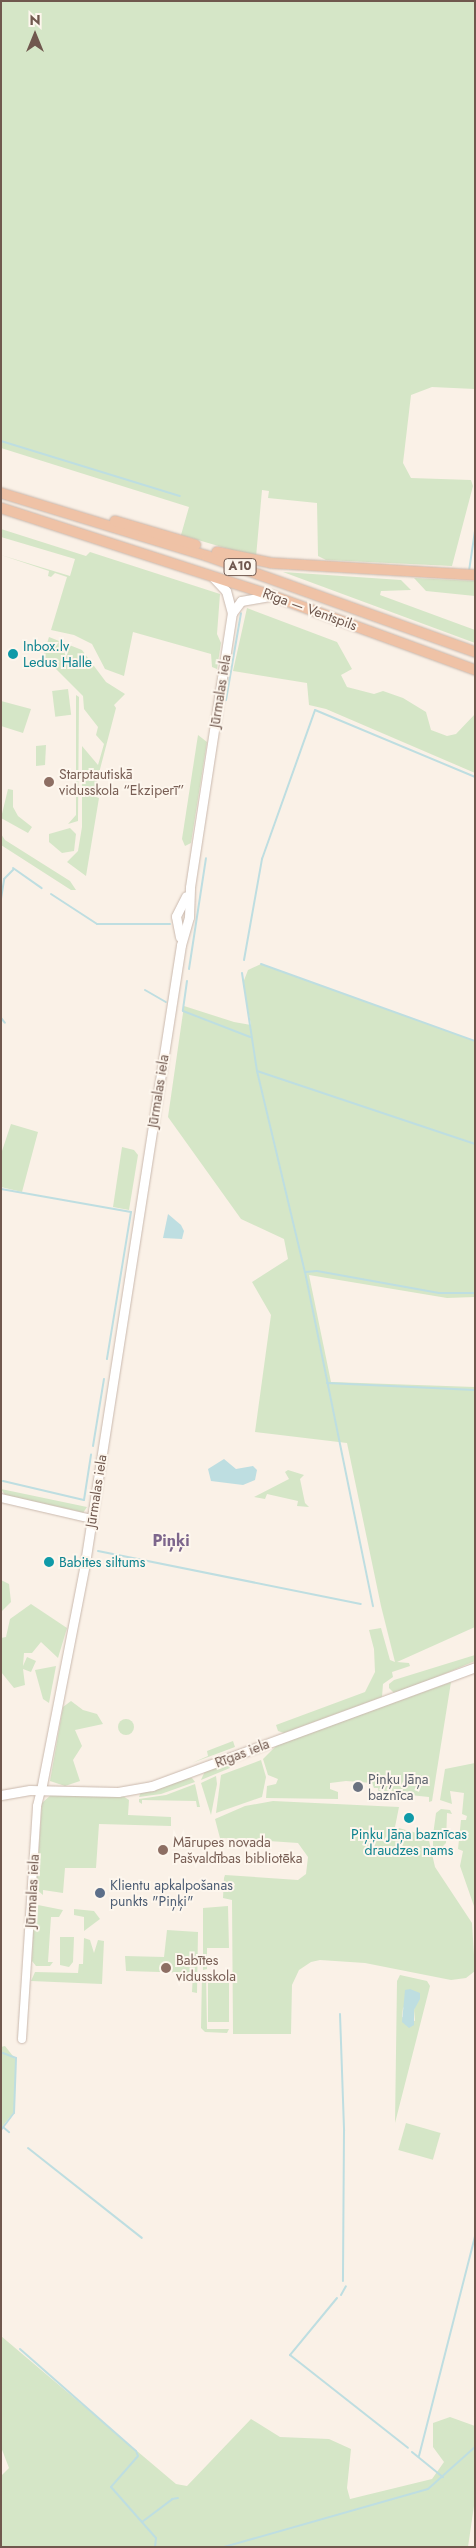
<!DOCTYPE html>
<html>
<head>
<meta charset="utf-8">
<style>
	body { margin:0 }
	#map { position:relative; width:476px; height:2548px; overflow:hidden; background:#faf1e7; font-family:Jost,sans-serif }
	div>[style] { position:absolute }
	.green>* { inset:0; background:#d5e6c7; transform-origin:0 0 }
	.round { border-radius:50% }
	.water>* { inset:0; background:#bedee1 }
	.stream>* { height:2px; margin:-1px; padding:0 1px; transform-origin:1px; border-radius:1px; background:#bedee1 }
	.roads { filter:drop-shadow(0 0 1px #cab9ae) drop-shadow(0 0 1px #cab9ae) }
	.tertiary>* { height:8px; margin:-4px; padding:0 4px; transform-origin:4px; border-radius:4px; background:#fff }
	.secondary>* { height:9px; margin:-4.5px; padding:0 4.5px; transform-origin:4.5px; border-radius:4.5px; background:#fff }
	.trunk>* { height:10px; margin:-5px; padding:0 5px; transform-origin:5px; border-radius:5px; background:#efc2a6 }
	.dots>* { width:14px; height:14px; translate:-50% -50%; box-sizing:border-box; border:2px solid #fdf6ed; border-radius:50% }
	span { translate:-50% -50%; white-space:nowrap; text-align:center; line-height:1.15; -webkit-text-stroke:4px #fdf6ed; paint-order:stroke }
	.shield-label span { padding:1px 4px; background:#fdf6ed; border:1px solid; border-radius:4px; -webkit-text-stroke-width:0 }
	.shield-label { font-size:12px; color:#70584e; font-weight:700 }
	.street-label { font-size:14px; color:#70584e }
	.culture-label { font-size:14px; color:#0d838f }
	.left { translate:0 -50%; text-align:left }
	.education-label { font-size:14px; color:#785e54 }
	.worship-label { font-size:14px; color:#5b616d }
	.service-label { font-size:14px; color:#4e5e75 }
	.quarter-label { font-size:16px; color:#7d668c; font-weight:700 }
	.frame { position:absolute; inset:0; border:2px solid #70584e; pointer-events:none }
	.north { position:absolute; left:10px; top:10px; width:50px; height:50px; -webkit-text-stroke:4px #fdf6ed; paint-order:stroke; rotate:0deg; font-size:14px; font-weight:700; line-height:20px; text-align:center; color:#70584e }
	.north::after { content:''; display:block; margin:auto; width:18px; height:22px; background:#70584e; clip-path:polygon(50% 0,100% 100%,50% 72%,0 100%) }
</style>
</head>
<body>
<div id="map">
	<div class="green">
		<i style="clip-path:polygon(1px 1px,475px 1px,475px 389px,432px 387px,411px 395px,403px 463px,411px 478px,471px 480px,473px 486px,452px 566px,326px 560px,318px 556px,317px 503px,268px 498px,269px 491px,262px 490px,256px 557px,181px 535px,189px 507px,1px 448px)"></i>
		<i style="clip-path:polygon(1px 529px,86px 556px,90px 552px,220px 594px,217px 634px,221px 643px,217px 669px,212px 667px,211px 654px,133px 632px,124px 676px,105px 669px,92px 644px,74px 635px,51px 630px,67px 577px,55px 573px,51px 577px,48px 576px,49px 571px,1px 555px,70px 576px,75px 559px,1px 537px)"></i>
		<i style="clip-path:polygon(283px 572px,401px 580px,411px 590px,381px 591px,380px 595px,475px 630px,475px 643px)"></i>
		<i style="clip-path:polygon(414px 578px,475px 581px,475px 596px,426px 591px)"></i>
		<i style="clip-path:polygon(247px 608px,337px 642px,352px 669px,341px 675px,347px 687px,374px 694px,383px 691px,403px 698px,426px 712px,431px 730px,447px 736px,456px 734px,475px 714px,475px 773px,326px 709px,309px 705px,307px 683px,233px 671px)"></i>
		<i style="clip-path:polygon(49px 637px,82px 650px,106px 682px,125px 694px,114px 705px,116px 708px,93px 796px,99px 798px,86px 876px,67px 862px,78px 851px,82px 827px,82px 746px,98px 765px,104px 744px,96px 735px,98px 727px,84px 709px,83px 696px,43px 656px)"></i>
		<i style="left:68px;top:689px;width:26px;height:16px;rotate:83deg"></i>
		<i style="clip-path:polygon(76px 695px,79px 697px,78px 821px,68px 824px,76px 815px)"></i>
		<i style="clip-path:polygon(1px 701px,31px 709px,23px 733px,1px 726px)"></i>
		<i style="clip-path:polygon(198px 735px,207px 742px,191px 843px,185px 846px,182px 839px)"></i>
		<i style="clip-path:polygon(46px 745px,45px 765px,36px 766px,36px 746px)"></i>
		<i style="clip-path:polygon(8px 789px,13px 790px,13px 807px,18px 816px,32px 827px,28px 833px,1px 818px)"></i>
		<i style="clip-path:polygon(70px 828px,76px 834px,74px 851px,62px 853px,49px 842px,49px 834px)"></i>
		<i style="clip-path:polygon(1px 834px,5px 840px,70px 881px,76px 890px,71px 890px,1px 845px)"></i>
		<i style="clip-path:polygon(261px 964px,475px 1041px,475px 1297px,447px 1298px,309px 1275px,331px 1382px,475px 1387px,475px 1627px,397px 1662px,409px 1663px,410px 1666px,392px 1672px,393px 1677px,383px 1684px,382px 1697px,284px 1733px,278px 1731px,276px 1725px,365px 1692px,375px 1672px,374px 1649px,369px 1630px,381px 1628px,390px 1660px,395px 1662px,381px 1606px,347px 1443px,255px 1432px,271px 1315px,252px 1282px,288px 1259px,284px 1239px,241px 1219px,168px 1117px,184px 1006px,234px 1022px,251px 1025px,243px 983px,248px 970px)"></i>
		<i style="clip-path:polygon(11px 1124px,38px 1132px,22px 1192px,1px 1187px,1px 1154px)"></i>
		<i style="clip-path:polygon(122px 1147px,134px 1150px,138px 1155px,129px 1210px,113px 1207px)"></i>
		<i style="clip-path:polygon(288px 1470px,304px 1475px,300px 1479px,305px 1503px,309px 1507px,297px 1506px,298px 1501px,267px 1494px,265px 1499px,254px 1497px,289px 1479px,285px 1472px)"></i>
		<i style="clip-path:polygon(1px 1489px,87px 1507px,83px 1513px,77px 1511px,5px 1495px)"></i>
		<i style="clip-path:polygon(1px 1580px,9px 1584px,11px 1602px,1px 1612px)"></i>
		<i style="clip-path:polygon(31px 1604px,67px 1628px,58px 1658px,41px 1642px,32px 1653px,24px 1653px,23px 1666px,27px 1657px,36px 1661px,31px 1672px,23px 1669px,25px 1685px,14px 1688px,1px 1672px,1px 1638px,6px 1637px,10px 1619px)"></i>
		<i style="clip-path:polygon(475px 1655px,475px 1661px,437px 1677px,394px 1693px,389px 1688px,389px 1684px,394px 1680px)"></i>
		<i style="clip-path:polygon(56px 1666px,49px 1703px,43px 1699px,35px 1670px)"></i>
		<i style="clip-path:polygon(451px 1682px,432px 1801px,429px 1802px,429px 1797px,400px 1794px,399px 1799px,379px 1795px,378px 1788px,374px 1788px,372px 1783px,346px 1781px,330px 1783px,330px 1789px,338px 1792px,338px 1799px,266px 1798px,267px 1786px,276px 1784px,278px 1779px,268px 1775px,263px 1759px,277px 1745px)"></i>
		<i style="clip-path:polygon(71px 1701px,83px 1710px,97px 1714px,103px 1724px,75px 1730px,82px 1746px,73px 1760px,80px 1781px,65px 1786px,50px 1781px,63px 1707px)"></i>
		<i class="round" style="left:118px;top:1719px;width:16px;height:16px"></i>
		<i style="clip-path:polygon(233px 1741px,235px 1747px,192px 1763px,208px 1756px,207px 1751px)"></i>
		<i style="clip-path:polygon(261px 1760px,266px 1777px,262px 1797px,216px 1813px,221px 1775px)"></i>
		<i style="clip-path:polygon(228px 1763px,230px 1768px,201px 1780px,205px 1771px)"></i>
		<i style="clip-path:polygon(475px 1763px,475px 1909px,460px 1866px,463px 1851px,458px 1849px,461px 1820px,466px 1820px,467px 1816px,462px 1814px,464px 1793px,450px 1791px,452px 1804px,440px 1800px,445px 1769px)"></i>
		<i style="clip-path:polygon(216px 1776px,217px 1784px,211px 1815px,201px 1783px)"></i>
		<i style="clip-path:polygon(184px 1778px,192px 1778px,195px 1782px,161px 1794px,139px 1797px,141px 1792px)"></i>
		<i style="clip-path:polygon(195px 1784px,200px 1807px,197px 1807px,196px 1801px,142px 1800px,142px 1804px,139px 1802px,139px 1799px,166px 1795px)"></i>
		<i style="clip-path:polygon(52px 1794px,123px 1796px,129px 1800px,128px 1815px,171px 1817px,171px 1826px,99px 1824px,96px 1868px,65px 1868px,63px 1893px,43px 1890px,43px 1895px,36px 1889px,42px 1803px)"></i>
		<i style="clip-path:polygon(273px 1801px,399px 1807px,395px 1827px,428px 1836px,435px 1867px,472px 1923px,475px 1971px,466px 1978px,451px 1980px,365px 1963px,320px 1960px,311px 1962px,299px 1970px,292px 1985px,291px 2034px,233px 2034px,232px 1900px,223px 1898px,224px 1878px,225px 1875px,298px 1880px,306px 1874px,308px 1857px,298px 1843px,223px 1838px,221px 1842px,215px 1819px,245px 1806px)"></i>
		<i style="clip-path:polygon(441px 1809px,450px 1810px,452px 1814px,447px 1813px,446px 1843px,443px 1846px,447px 1847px,437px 1851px,433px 1846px,433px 1835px,436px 1813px)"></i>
		<i style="clip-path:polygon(38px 1905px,63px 1910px,59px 1917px,51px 1917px,48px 1962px,53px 1962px,50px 1966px,36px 1966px,32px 1961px,34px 1909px)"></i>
		<i style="clip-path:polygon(228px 1906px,229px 1948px,207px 1948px,207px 1969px,203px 1970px,203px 1908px)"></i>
		<i style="clip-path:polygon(74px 1909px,94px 1911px,100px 1919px,84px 1931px,84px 1917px,74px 1915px)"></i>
		<i style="clip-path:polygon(167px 1930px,198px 1932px,197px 1993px,192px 1992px,193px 1973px,126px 1971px,125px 1956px,164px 1957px)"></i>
		<i style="clip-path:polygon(60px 1937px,74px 1937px,73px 1962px,69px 1967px,60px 1965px)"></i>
		<i style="clip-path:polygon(84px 1938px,90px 1940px,94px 1953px,98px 1940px,104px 1941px,102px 1984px,31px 1981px,35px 1972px,78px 1973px,79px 1964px,83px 1964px)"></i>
		<i style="clip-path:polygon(206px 1973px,207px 2029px,229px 2029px,227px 2033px,205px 2032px,201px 2028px,202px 1974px)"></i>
		<i style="clip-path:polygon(evenodd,400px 1975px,427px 1981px,430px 1986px,395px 2123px,397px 1981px,400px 1975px,420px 1993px,414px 2010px,415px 2021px,402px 2017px,403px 2008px,420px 1993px)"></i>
		<i style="left:208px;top:1983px;width:21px;height:39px"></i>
		<i style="clip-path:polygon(5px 2046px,16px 2060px,14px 2112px,1px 2128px,1px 2047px)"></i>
		<i style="left:406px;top:2123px;width:36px;height:28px;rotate:16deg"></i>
		<i style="clip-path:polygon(1px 2336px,176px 2484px,187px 2486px,251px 2419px,280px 2437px,329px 2439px,351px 2449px,347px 2488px,350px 2499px,432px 2479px,444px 2462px,433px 2447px,433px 2423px,450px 2417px,475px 2426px,475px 2499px,468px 2547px,1px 2547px,1px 2476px,9px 2468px,1px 2447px)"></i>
	</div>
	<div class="water">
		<i style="clip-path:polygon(168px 1214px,181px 1225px,184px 1231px,182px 1239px,163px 1238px)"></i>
		<i style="clip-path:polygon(224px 1459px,236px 1469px,253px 1466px,257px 1470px,255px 1480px,243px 1485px,211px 1481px,208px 1469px)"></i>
		<i style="clip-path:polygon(410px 1989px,420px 1993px,420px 1999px,414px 2010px,414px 2025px,409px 2028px,402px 2022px,405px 1990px)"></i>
	</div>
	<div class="stream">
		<i style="left:1px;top:441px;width:187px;rotate:17.1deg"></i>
		<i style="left:469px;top:571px;width:40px;rotate:-81.5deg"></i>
		<i style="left:226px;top:700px;width:88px;rotate:-80.2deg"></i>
		<i style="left:13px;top:868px;width:35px;rotate:35deg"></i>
		<i style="left:51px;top:894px;width:55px;rotate:33.1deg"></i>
		<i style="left:97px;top:924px;width:73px"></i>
		<i style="left:1px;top:899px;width:20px;rotate:-81deg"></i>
		<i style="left:4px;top:879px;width:13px;rotate:-45deg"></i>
		<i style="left:244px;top:960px;width:103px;rotate:-79.9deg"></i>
		<i style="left:262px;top:859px;width:158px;rotate:-70.4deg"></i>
		<i style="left:315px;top:710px;width:173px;rotate:22.7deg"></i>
		<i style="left:261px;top:964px;width:227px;rotate:19.8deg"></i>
		<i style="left:189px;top:969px;width:112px;rotate:-81.3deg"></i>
		<i style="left:242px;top:973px;width:99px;rotate:81.3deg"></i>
		<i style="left:257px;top:1071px;width:207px;rotate:76.6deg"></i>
		<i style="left:305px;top:1272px;width:341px;rotate:78.5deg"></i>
		<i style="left:187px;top:981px;width:30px;rotate:98deg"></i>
		<i style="left:183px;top:1011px;width:72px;rotate:21.2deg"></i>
		<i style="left:145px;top:990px;width:24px;rotate:30deg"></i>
		<i style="left:1px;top:1018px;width:6px;rotate:51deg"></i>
		<i style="left:257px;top:1071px;width:230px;rotate:18.5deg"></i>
		<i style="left:1px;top:1189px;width:132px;rotate:10deg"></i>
		<i style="left:131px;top:1212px;width:149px;rotate:99.3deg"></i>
		<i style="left:305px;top:1272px;width:12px;rotate:-5deg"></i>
		<i style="left:317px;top:1271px;width:124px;rotate:10.2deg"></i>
		<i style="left:439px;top:1293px;width:36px"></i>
		<i style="left:327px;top:1383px;width:148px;rotate:2.7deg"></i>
		<i style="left:93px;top:1446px;width:68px;rotate:-80.7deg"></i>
		<i style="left:3px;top:1481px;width:83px;rotate:13.2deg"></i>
		<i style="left:84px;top:1500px;width:46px;rotate:-81.2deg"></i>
		<i style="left:98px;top:1551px;width:268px;rotate:11.4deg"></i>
		<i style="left:340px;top:2014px;width:117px;rotate:88deg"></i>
		<i style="left:344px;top:2131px;width:150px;rotate:90.4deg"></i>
		<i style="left:3px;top:2127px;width:8px;rotate:40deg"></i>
		<i style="left:1px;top:2130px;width:21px;rotate:-53deg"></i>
		<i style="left:14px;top:2113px;width:55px;rotate:-87.9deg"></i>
		<i style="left:16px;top:2058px;width:14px;rotate:-159deg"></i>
		<i style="left:28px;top:2148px;width:145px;rotate:38.3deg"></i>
		<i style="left:341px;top:2295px;width:10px;rotate:-61deg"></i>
		<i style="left:337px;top:2298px;width:74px;rotate:129.5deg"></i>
		<i style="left:290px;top:2355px;width:150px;rotate:38.2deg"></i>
		<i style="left:20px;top:2349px;width:154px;rotate:41.3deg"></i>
		<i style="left:136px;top:2451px;width:5px;rotate:68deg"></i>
		<i style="left:138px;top:2456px;width:41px;rotate:131.1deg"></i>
		<i style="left:111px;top:2487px;width:68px;rotate:48.6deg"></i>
		<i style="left:156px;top:2538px;width:9px;rotate:96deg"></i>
		<i style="left:412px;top:2452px;width:40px;rotate:39deg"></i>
		<i style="left:419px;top:2456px;width:227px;rotate:-75.7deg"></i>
		<i style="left:142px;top:2522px;width:38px;rotate:-37deg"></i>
		<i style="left:172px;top:2499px;width:6px;rotate:-9deg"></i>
		<i style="left:224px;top:2547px;width:212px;rotate:-15.9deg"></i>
		<i style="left:428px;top:2489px;width:63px;rotate:-41.8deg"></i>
	</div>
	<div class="roads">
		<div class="tertiary">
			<i style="left:1px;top:1498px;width:93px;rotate:13deg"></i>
			<i style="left:22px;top:2039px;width:233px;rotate:-86.3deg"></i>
			<i style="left:37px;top:1806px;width:16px;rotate:-76deg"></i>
		</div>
		<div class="secondary">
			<i style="left:232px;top:613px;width:15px;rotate:-53deg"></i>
			<i style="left:241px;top:601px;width:29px;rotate:-10deg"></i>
			<i style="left:180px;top:937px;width:21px;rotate:-101deg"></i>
			<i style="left:176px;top:916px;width:22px;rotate:-63deg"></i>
			<i style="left:41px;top:1790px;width:231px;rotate:-79deg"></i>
			<i style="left:85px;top:1563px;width:625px;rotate:-81.17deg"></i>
			<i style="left:181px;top:945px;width:29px;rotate:-74deg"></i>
			<i style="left:189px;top:917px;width:30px;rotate:-88deg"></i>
			<i style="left:190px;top:887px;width:277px;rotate:-81.3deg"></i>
			<i style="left:232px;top:613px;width:23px;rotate:-105deg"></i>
			<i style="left:226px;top:591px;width:19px;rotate:-133deg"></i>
			<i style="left:1px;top:1795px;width:29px;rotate:-10deg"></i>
			<i style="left:30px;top:1790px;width:88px;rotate:1.3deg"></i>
			<i style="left:118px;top:1792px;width:35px;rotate:-10deg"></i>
			<i style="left:152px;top:1786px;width:344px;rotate:-20.2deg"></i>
		</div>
		<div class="trunk">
			<i style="left:1px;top:493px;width:215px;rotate:17deg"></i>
			<i style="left:207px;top:556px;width:285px;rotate:19.7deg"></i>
			<i style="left:1px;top:508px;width:286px;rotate:17.9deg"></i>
			<i style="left:273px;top:596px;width:215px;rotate:20.1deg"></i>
			<i style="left:115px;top:521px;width:84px;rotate:16.5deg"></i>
			<i style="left:217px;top:552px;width:55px;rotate:11.5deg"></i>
			<i style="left:271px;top:563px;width:204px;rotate:3.4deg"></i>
		</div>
	</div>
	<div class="dots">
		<i style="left:13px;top:654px;background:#0f9aa8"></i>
		<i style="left:49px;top:782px;background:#8d6e63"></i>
		<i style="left:49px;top:1562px;background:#0f9aa8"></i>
		<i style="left:358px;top:1787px;background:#6b7280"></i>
		<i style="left:409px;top:1818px;background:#0f9aa8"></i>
		<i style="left:163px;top:1850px;background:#8d6e63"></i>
		<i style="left:100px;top:1893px;background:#5c6f8a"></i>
		<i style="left:166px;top:1968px;background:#8d6e63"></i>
	</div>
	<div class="shield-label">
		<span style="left:240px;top:567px">A10</span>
	</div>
	<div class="street-label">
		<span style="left:310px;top:609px;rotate:20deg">Rīga — Ventspils</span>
		<span style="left:220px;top:691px;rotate:-81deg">Jūrmalas iela</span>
		<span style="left:158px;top:1091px;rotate:-81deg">Jūrmalas iela</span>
		<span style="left:96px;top:1491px;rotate:-81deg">Jūrmalas iela</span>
		<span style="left:242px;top:1753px;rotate:-21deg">Rīgas iela</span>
		<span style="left:32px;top:1891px;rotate:-87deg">Jūrmalas iela</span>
	</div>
	<div class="culture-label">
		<span class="left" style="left:23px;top:654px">Inbox.lv<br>Ledus Halle</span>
		<span class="left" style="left:59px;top:1562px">Babites siltums</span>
		<span style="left:409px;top:1842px">Piņķu Jāņa baznīcas<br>draudzes nams</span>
	</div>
	<div class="education-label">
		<span class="left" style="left:59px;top:782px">Starptautiskā<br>vidusskola “Ekziperī”</span>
		<span class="left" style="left:173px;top:1850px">Mārupes novada<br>Pašvaldības bibliotēka</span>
		<span class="left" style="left:176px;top:1968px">Babītes<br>vidusskola</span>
	</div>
	<div class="worship-label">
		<span class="left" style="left:368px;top:1787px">Piņķu Jāņa<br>baznīca</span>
	</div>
	<div class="service-label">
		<span class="left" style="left:110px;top:1893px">Klientu apkalpošanas<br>punkts "Piņķi"</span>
	</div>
	<div class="quarter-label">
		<span style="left:171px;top:1541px">Piņķi</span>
	</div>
	<div class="frame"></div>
	<div class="north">N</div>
</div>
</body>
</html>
